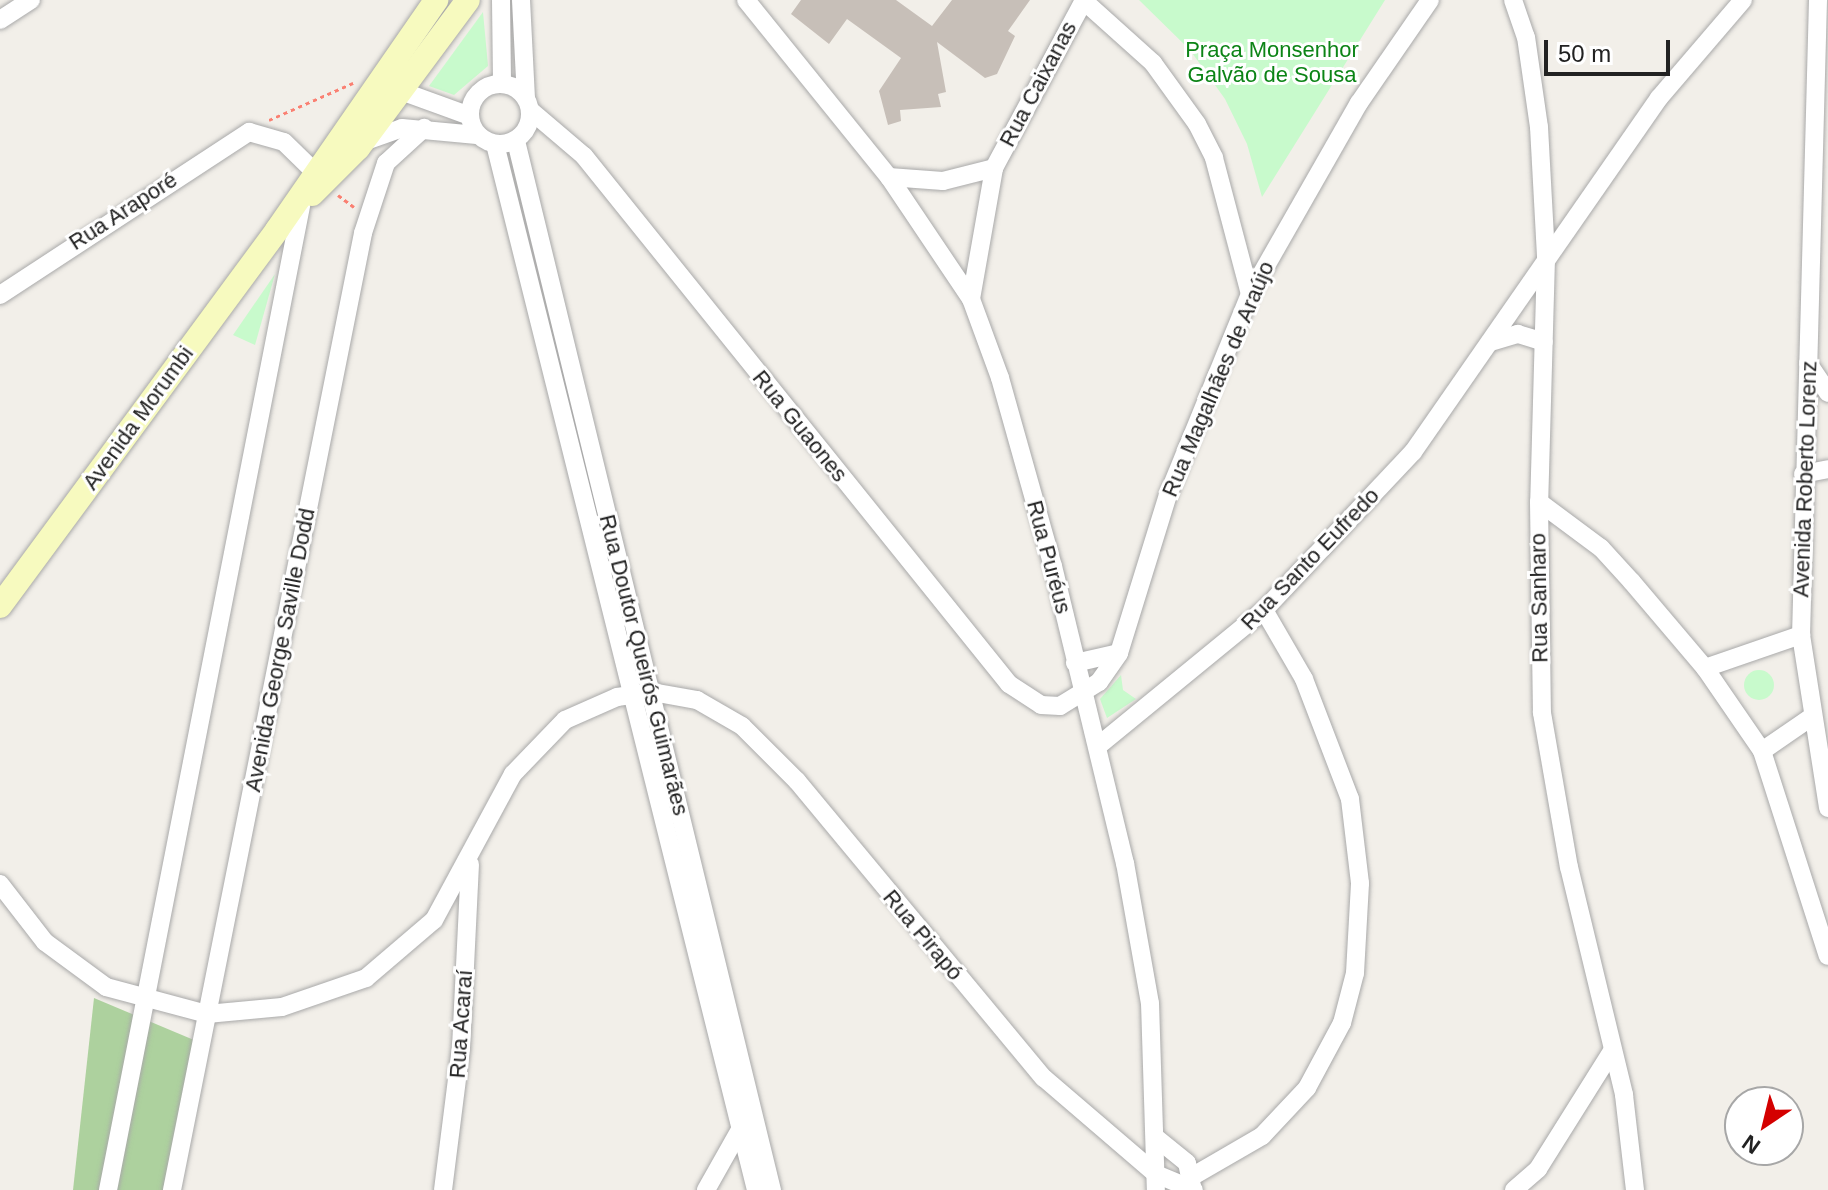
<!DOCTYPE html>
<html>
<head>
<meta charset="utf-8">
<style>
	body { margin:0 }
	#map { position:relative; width:1828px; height:1190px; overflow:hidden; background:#f2efe9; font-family:Arial,sans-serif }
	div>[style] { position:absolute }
	.forest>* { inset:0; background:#add19e }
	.park>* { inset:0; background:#c8facc }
	.round { border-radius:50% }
	.building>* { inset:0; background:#c7bfb8 }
	.path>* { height:3px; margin-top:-1.5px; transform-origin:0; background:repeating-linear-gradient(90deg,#fa8072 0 4px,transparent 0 8px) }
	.roads { filter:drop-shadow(0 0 2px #a9a9a9) drop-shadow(0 0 2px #a9a9a9) }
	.minor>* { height:18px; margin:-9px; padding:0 9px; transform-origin:9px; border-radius:9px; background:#fff }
	.minor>.ring { margin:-9px; padding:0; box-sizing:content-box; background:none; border:18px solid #fff; border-radius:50% }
	.secondary>* { height:24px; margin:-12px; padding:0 12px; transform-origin:12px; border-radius:12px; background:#f7fabf }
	span { translate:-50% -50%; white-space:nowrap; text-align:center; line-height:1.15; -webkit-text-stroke:6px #fff; paint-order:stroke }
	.park-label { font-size:22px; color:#0c8416 }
	.street-label { font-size:22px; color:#222 }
	.north { position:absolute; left:1724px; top:1086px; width:80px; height:80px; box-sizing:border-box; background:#fff; border:2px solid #a7a7a7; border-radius:50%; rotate:215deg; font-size:22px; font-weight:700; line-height:32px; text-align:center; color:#222 }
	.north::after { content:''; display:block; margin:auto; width:28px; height:36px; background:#d40000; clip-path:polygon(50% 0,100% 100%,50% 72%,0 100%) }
	.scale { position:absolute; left:1544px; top:40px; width:126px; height:36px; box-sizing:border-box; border:4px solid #222; border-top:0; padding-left:10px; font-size:24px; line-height:28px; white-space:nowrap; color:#222; -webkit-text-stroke:6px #fff; paint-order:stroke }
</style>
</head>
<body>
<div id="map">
	<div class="forest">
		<i style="clip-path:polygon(94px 998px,201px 1043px,165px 1190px,73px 1190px)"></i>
	</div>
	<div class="park">
		<i style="clip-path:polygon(1139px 0,1385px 0,1262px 197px,1247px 144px,1225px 99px,1190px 50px)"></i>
		<i style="clip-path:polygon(483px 12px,488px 66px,454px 95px,429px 86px)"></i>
		<i style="clip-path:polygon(275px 274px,255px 345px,233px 335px)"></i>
		<i class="round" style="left:1744px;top:670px;width:30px;height:30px"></i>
		<i style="clip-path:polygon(1121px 675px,1123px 690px,1136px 699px,1107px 718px,1100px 699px)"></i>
	</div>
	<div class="building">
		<i style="clip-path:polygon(801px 0,896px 0,932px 26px,952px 0,1030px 0,1008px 31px,1015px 36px,997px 74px,985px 78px,937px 42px,946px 92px,938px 94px,941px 107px,900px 110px,901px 121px,888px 125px,879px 91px,901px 58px,847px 19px,829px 44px,791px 14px)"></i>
	</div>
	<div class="path">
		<i style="left:269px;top:120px;width:92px;rotate:-23.8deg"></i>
		<i style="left:338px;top:195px;width:20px;rotate:37deg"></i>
	</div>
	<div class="roads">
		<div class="minor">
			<i style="left:501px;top:0;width:84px;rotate:89.3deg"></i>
			<i style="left:521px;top:0;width:98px;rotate:87.1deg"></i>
			<i style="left:746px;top:0;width:228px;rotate:51.1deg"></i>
			<i style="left:889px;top:177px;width:147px;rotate:56.1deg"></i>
			<i style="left:971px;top:299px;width:84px;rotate:69.8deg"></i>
			<i style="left:1000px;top:378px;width:195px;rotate:74.3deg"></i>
			<i style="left:1053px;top:566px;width:306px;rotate:76.4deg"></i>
			<i style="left:1125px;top:863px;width:142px;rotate:79.9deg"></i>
			<i style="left:1150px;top:1003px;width:187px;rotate:88.2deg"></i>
			<i style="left:1513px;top:0;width:39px;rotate:71deg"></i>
			<i style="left:1526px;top:37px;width:91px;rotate:81.8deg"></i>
			<i style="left:1539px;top:127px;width:131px;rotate:86.9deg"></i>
			<i style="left:1546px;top:258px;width:244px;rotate:91.6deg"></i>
			<i style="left:1539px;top:502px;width:211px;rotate:89.2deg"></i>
			<i style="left:1542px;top:713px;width:156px;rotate:80.1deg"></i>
			<i style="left:1569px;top:867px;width:235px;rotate:76.4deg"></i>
			<i style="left:1624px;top:1095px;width:96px;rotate:83.4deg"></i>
			<i style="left:1818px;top:0;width:635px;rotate:91.53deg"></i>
			<i style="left:1801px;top:635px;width:175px;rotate:81.1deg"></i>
			<i style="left:1084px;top:1px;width:93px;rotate:41.9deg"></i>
			<i style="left:1153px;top:63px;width:75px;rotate:54.2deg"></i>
			<i style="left:1197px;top:124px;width:38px;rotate:63deg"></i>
			<i style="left:1214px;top:158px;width:141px;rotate:75.2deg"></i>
			<i style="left:0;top:20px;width:37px;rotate:-33deg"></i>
			<i class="ring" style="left:470px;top:84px;width:42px;height:42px"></i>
			<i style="left:390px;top:87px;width:85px;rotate:19.9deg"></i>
			<i style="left:530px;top:110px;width:71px;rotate:40.4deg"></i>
			<i style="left:584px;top:156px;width:678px;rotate:51.17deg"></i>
			<i style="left:1009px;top:684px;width:38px;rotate:33deg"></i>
			<i style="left:1041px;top:705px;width:19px;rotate:3deg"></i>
			<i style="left:1060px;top:706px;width:46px;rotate:-31.6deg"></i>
			<i style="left:1099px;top:682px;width:35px;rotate:-55deg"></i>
			<i style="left:516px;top:141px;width:1080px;rotate:76.29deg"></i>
			<i style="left:363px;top:142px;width:41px;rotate:-19.7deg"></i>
			<i style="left:402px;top:128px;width:75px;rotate:5.3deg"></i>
			<i style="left:495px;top:144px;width:1078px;rotate:75.99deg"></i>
			<i style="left:889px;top:177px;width:54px;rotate:4.2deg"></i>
			<i style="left:943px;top:181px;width:53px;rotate:-14.3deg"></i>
			<i style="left:0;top:295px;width:298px;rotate:-33.2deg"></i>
			<i style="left:249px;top:132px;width:36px;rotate:16deg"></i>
			<i style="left:284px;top:142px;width:54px;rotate:44.3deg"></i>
			<i style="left:971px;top:299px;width:133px;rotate:-80deg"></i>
			<i style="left:994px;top:168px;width:191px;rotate:-61.8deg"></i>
			<i style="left:1491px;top:342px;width:28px;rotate:-17deg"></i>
			<i style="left:1518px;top:334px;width:27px;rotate:17deg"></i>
			<i style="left:1808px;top:363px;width:36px;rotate:56deg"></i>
			<i style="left:1803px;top:474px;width:25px;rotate:-11deg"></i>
			<i style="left:1539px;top:502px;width:77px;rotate:36.6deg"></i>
			<i style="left:1601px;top:548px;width:46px;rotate:47.6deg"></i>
			<i style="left:1632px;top:582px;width:113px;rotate:49.7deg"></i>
			<i style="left:1705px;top:668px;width:101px;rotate:55.5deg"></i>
			<i style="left:1762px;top:751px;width:215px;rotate:72.2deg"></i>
			<i style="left:1075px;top:663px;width:45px;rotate:-12.8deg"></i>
			<i style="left:1119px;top:653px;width:165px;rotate:-72.8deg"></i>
			<i style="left:1168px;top:495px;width:217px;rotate:-67.8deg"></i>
			<i style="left:1250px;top:294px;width:220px;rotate:-60.3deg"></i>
			<i style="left:1359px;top:103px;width:125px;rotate:-55.4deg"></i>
			<i style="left:1705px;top:668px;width:102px;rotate:-19deg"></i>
			<i style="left:1098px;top:746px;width:215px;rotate:-39.3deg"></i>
			<i style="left:1264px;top:610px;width:217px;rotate:-46.7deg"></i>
			<i style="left:1413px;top:452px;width:431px;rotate:-55.2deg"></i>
			<i style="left:1659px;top:98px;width:129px;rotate:-49.4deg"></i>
			<i style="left:1762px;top:751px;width:58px;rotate:-34.5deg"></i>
			<i style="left:0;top:884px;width:73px;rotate:52.2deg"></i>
			<i style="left:45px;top:942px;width:76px;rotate:36.4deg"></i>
			<i style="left:106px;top:987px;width:105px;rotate:15deg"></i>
			<i style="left:207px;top:1014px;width:75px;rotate:-5.3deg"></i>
			<i style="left:282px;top:1007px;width:89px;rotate:-19deg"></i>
			<i style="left:366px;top:978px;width:89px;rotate:-40.5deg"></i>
			<i style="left:434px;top:920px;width:166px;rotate:-61.6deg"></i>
			<i style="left:513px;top:774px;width:75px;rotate:-46.1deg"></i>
			<i style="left:565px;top:720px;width:57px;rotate:-23.9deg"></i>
			<i style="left:617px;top:697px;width:35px;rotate:-8deg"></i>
			<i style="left:652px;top:692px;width:46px;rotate:10.1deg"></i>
			<i style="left:697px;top:700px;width:52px;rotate:30deg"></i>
			<i style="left:742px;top:726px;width:78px;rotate:45deg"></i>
			<i style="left:797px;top:781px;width:386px;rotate:50.3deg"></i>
			<i style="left:1044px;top:1078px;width:148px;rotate:40.6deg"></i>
			<i style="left:1156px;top:1174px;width:41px;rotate:22.8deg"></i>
			<i style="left:1155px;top:1137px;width:41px;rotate:39.1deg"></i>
			<i style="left:1187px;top:1163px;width:25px;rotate:78deg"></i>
			<i style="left:1193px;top:1176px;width:80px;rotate:-30.1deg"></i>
			<i style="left:1262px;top:1136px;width:66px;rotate:-46.8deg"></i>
			<i style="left:1307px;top:1088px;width:74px;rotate:-61.7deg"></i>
			<i style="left:1342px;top:1023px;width:52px;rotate:-75.4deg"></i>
			<i style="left:1355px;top:973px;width:90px;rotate:-86.8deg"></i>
			<i style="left:1360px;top:883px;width:85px;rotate:-96.8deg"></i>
			<i style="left:1350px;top:799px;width:129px;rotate:-111deg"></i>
			<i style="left:1304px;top:679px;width:80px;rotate:-120.1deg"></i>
			<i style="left:108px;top:1190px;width:1003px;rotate:-78.9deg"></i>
			<i style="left:172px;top:1190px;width:976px;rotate:-78.71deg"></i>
			<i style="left:363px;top:233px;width:74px;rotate:-71.8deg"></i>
			<i style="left:386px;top:163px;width:52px;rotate:-42.6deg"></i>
			<i style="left:443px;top:1190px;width:143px;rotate:-82.8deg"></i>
			<i style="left:461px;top:1048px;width:184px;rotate:-87.2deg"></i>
			<i style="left:706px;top:1190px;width:73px;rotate:-60.6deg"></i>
			<i style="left:1514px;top:1190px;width:32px;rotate:-41deg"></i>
			<i style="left:1538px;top:1169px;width:139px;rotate:-57.9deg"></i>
		</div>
		<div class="secondary">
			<i style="left:312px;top:194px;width:65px;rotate:-45deg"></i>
			<i style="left:358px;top:148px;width:184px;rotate:-53.4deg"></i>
			<i style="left:0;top:606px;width:467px;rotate:-53.6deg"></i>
			<i style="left:277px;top:230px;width:280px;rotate:-55.3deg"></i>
		</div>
	</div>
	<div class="park-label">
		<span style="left:1272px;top:62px">Praça Monsenhor<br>Galvão de Sousa</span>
	</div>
	<div class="street-label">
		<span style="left:1038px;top:84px;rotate:-62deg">Rua Caixanas</span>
		<span style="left:123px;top:211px;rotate:-33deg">Rua Araporé</span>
		<span style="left:1218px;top:379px;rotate:-67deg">Rua Magalhães de Araújo</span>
		<span style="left:138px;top:418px;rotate:-54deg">Avenida Morumbi</span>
		<span style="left:800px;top:426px;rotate:51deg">Rua Guaones</span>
		<span style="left:1805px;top:479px;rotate:-88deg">Avenida Roberto Lorenz</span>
		<span style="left:1049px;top:557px;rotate:75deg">Rua Puréus</span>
		<span style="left:1310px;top:559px;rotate:-46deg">Rua Santo Eufredo</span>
		<span style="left:1539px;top:598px;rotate:-91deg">Rua Sanharo</span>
		<span style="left:280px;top:650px;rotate:-79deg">Avenida George Saville Dodd</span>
		<span style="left:644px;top:665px;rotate:76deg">Rua Doutor Queirós Guimarães</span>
		<span style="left:923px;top:935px;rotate:50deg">Rua Pirapó</span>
		<span style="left:461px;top:1024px;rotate:-86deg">Rua Acaraí</span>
	</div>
	<div class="north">N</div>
	<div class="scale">50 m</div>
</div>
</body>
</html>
